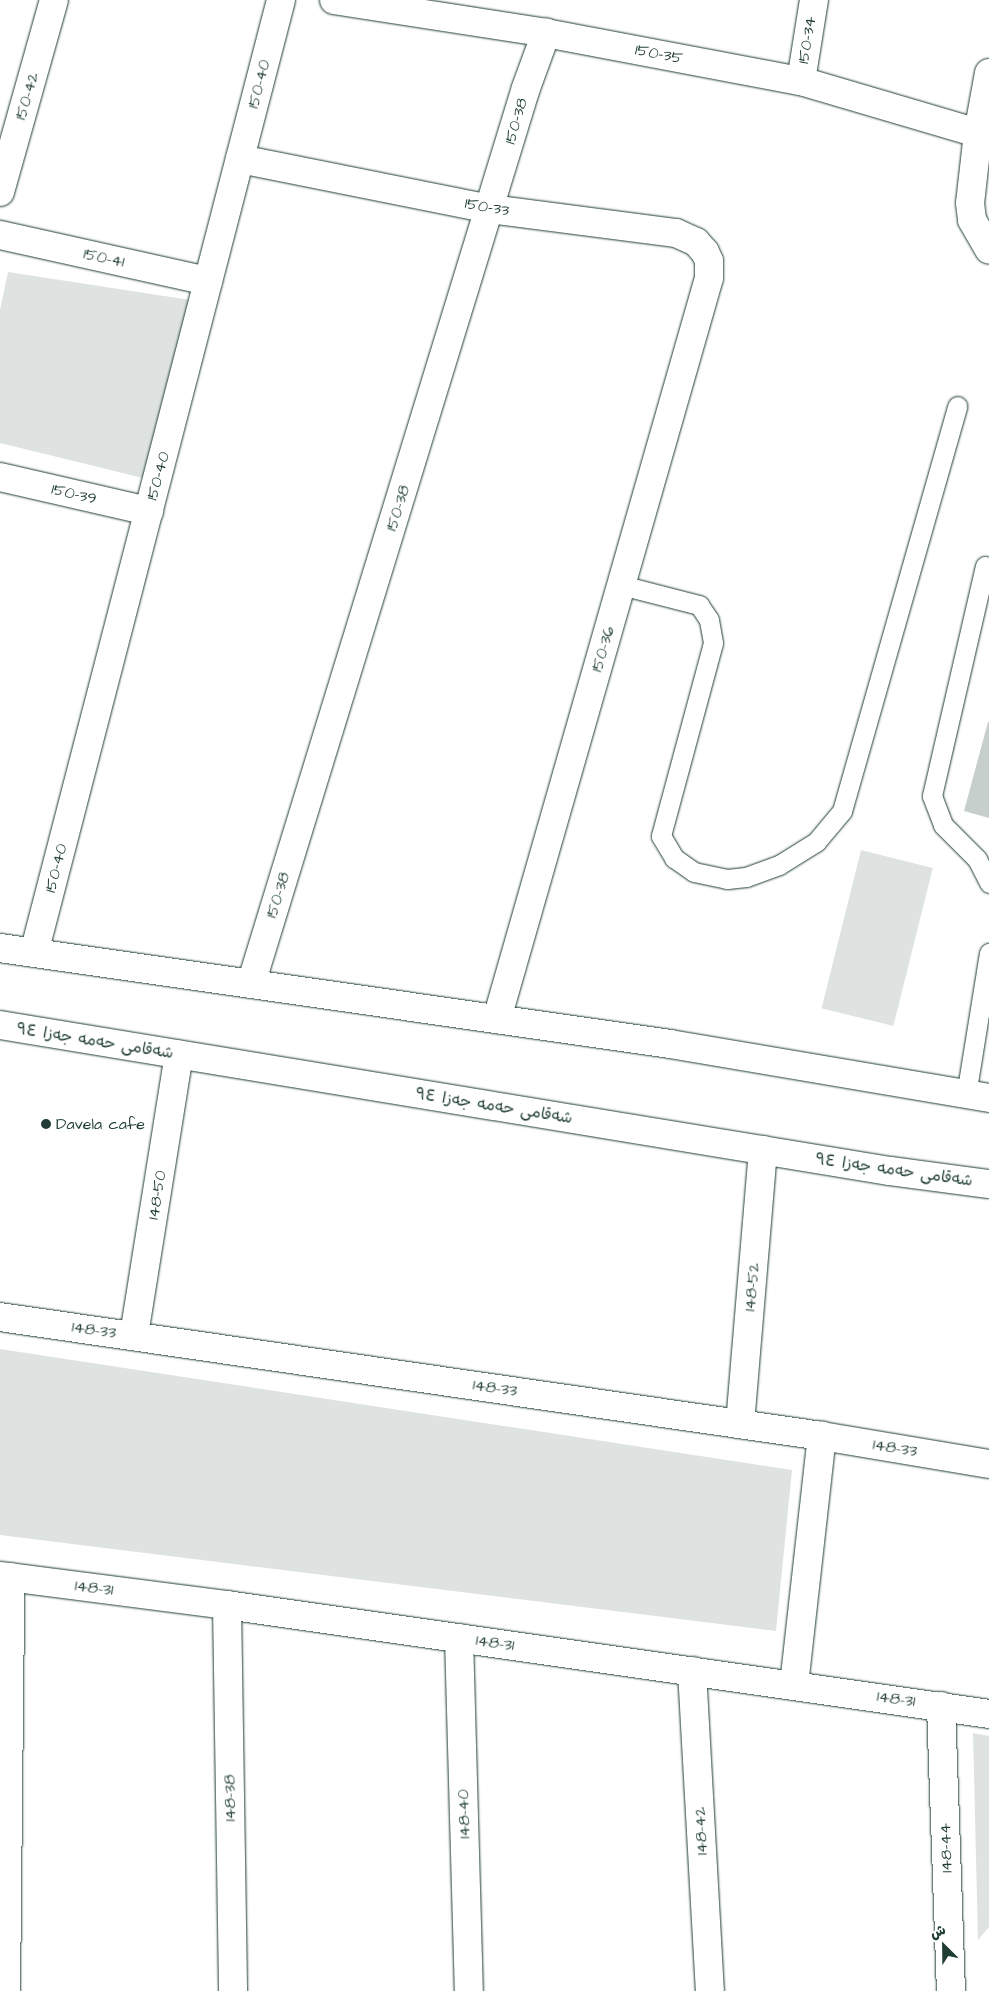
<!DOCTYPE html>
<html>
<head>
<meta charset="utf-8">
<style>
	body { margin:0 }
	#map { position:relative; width:989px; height:1991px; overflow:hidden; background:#fff; font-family:"Architects Daughter","Playpen Sans Arabic",sans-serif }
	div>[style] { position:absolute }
	.green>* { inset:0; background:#dee3e2; transform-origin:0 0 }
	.building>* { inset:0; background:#c7cfcc }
	.roads { filter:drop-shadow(0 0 1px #1f3d34) drop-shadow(0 0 1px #1f3d34) }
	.lane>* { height:19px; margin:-9.5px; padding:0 9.5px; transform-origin:9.5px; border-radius:9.5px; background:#fff }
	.street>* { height:28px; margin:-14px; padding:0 14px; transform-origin:14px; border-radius:14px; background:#fff }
	.secondary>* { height:28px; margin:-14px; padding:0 14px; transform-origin:14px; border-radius:14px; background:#fff }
	.dots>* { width:14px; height:14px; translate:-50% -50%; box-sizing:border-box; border:2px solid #fff; border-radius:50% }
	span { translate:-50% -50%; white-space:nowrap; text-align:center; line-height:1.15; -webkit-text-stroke:5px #fff; paint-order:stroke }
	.street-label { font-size:16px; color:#1f3d34 }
	.poi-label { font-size:16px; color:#1f3d34 }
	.left { translate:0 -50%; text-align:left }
	.north { position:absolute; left:919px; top:1921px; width:50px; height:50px; -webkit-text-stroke:4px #fff; paint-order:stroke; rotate:337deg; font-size:14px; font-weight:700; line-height:20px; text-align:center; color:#1f3d34 }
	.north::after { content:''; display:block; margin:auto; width:18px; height:22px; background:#1f3d34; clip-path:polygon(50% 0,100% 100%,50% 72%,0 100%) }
</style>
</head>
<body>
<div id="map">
	<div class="green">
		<i style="clip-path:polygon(8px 272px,197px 301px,151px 480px,0 443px,0 310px)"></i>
		<i style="left:861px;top:850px;width:74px;height:163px;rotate:14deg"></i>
		<i style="clip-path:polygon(0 1349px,792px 1470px,776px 1631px,0 1535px)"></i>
		<i style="clip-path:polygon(973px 1733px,989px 1736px,989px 1927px,978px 1940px)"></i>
	</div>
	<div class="building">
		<i style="clip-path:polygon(988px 722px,989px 722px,989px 818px,964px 811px)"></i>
	</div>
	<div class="roads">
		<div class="lane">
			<i style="left:985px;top:566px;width:236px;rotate:103deg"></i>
			<i style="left:932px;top:796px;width:31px;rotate:69deg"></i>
			<i style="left:943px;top:825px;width:48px;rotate:45deg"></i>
			<i style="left:977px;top:859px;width:27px;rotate:63deg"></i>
			<i style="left:621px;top:585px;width:81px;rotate:14.4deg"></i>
			<i style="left:699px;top:605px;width:18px;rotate:56deg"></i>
			<i style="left:709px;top:620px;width:23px;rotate:80deg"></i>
			<i style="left:713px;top:643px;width:200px;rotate:105.1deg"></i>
			<i style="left:661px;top:836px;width:26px;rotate:59deg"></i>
			<i style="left:674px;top:858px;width:24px;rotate:35deg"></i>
			<i style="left:694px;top:872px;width:34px;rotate:12deg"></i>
			<i style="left:727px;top:879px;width:19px;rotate:-6deg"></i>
			<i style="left:746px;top:877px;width:35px;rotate:-20deg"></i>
			<i style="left:779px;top:865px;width:44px;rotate:-31.9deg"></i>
			<i style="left:816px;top:842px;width:40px;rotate:-50deg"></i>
			<i style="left:842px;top:811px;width:421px;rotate:-74.1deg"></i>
			<i style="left:966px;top:1095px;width:144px;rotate:-80.8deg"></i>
		</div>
		<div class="street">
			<i style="left:334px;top:0;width:215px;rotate:8.8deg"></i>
			<i style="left:546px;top:33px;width:259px;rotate:10.7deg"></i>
			<i style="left:801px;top:81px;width:184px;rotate:16.4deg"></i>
			<i style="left:989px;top:73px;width:61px;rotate:100.4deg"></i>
			<i style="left:978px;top:133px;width:70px;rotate:96.5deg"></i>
			<i style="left:970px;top:203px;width:17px;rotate:83deg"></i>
			<i style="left:972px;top:220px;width:34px;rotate:60deg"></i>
			<i style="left:801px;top:81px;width:82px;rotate:-80.9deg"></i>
			<i style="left:240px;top:159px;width:255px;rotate:11.3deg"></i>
			<i style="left:490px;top:209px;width:188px;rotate:7.4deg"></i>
			<i style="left:676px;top:233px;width:22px;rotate:24deg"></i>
			<i style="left:696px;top:242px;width:13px;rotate:48deg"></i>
			<i style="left:705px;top:252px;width:10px;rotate:66deg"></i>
			<i style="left:709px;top:261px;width:17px;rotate:90deg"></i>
			<i style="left:709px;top:278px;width:771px;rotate:105.97deg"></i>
			<i style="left:0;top:192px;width:199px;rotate:-74.3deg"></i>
			<i style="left:0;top:235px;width:213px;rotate:12.5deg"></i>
			<i style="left:0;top:477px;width:153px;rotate:12.9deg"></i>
			<i style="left:34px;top:953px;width:984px;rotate:-75.47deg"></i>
			<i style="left:251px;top:984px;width:937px;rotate:-72.94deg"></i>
			<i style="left:526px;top:88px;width:59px;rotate:-70deg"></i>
			<i style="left:0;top:1317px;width:831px;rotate:8.24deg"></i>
			<i style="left:822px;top:1436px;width:169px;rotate:9.5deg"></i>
			<i style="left:134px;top:1335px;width:284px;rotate:-80.9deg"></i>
			<i style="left:740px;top:1424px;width:275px;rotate:-85.2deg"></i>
			<i style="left:0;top:1576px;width:229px;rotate:7.3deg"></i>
			<i style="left:227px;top:1605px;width:770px;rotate:8.14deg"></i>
			<i style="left:227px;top:1605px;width:386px;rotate:89.1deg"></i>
			<i style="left:459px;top:1638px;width:353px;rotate:88.4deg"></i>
			<i style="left:692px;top:1671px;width:321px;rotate:86.8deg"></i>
			<i style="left:794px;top:1685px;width:251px;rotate:-83.6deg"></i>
			<i style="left:941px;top:1706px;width:285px;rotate:88deg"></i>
			<i style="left:6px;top:1991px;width:414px;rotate:-89.4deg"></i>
		</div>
		<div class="secondary">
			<i style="left:0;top:948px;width:677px;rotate:8.15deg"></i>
			<i style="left:670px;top:1044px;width:324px;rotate:9.6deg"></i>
			<i style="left:0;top:1025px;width:902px;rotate:9.32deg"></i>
			<i style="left:890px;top:1171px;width:100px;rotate:7.5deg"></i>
		</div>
	</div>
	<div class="dots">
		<i style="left:46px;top:1124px;background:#1f3d34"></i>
	</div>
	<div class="street-label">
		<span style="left:807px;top:40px;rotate:-81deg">150-34</span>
		<span style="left:659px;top:54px;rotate:11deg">150-35</span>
		<span style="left:259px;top:84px;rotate:-76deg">150-40</span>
		<span style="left:27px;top:96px;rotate:-74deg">150-42</span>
		<span style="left:516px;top:121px;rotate:-74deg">150-38</span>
		<span style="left:487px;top:207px;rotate:10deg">150-33</span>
		<span style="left:104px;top:258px;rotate:12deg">150-41</span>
		<span style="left:158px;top:476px;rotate:-75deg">150-40</span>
		<span style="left:74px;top:494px;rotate:13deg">150-39</span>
		<span style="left:398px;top:508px;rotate:-73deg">150-38</span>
		<span style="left:603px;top:649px;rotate:-74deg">150-36</span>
		<span style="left:56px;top:868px;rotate:-76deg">150-40</span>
		<span style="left:278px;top:895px;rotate:-73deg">150-38</span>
		<span style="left:95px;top:1041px;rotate:9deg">شەقامی حەمە جەزا ٩٤</span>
		<span style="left:494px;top:1106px;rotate:9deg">شەقامی حەمە جەزا ٩٤</span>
		<span style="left:894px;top:1170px;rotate:8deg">شەقامی حەمە جەزا ٩٤</span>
		<span style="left:157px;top:1195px;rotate:-81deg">148-50</span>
		<span style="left:752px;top:1287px;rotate:-85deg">148-52</span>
		<span style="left:94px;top:1330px;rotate:8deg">148-33</span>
		<span style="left:495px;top:1388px;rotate:8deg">148-33</span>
		<span style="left:895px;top:1448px;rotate:9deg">148-33</span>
		<span style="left:94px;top:1588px;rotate:7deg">148-31</span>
		<span style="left:495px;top:1643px;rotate:8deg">148-31</span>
		<span style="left:896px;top:1699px;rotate:8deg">148-31</span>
		<span style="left:230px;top:1798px;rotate:-91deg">148-38</span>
		<span style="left:464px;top:1814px;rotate:-92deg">148-40</span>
		<span style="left:701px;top:1831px;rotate:-93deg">148-42</span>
		<span style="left:946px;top:1848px;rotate:-92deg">148-44</span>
	</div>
	<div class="poi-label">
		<span class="left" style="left:56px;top:1124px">Davela cafe</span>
	</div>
	<div class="north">ش</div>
</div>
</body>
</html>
